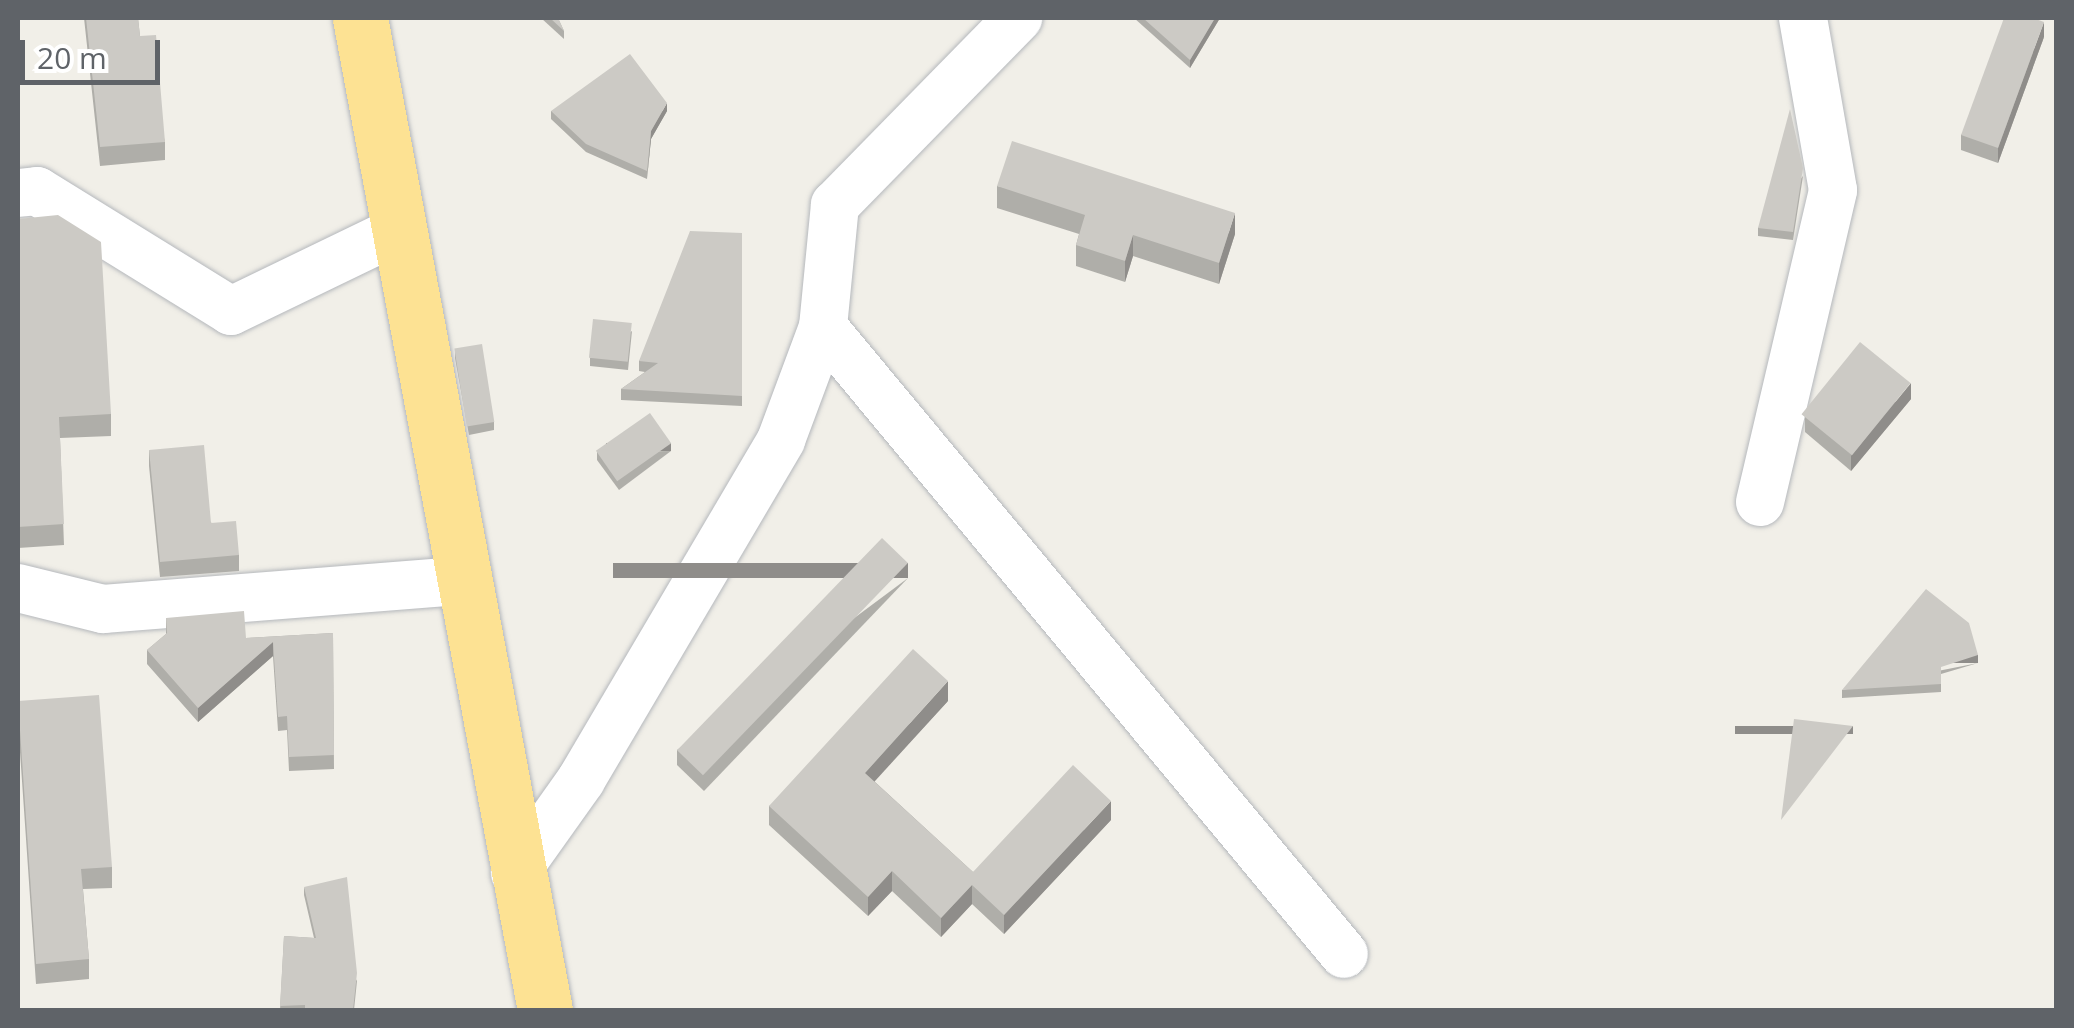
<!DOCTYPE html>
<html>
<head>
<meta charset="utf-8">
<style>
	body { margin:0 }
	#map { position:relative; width:2074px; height:1028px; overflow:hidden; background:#f1efe8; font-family:"Open Sans",sans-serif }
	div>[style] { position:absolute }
	.roads { filter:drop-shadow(0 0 2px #b5b8bc) drop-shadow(0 0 2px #b5b8bc) }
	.minor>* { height:48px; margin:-24px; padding:0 24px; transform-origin:24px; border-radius:24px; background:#fff }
	.highway>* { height:55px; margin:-27.5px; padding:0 27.5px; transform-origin:27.5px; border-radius:27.5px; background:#fde293 }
	.wall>* { inset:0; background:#afaea9 }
	.shaded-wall>* { inset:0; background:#8f8d8a; transform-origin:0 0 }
	.building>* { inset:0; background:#cccac5; transform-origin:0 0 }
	span { translate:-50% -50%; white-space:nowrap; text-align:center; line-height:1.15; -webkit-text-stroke:9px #fff; paint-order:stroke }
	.frame { position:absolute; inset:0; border:20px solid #5f6368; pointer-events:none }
	.scale { position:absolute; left:20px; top:40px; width:140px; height:45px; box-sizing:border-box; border:5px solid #5f6368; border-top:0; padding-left:12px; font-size:30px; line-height:35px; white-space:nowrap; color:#5f6368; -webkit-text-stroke:8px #fff; paint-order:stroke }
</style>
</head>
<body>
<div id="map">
	<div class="roads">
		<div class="minor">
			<i style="left:18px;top:193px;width:19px;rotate:-6deg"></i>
			<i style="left:37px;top:191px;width:228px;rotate:31.7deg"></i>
			<i style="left:231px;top:311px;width:189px;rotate:-25.8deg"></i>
			<i style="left:823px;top:327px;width:815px;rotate:50.28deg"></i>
			<i style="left:1760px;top:502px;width:320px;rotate:-76.8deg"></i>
			<i style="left:1833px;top:190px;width:175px;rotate:-99.9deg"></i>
			<i style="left:18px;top:588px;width:88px;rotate:13.9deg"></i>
			<i style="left:103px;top:609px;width:366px;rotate:-4.5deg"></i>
			<i style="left:515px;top:873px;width:114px;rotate:-54.6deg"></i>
			<i style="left:581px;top:780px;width:394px;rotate:-59.5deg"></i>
			<i style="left:781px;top:440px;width:121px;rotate:-69.6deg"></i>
			<i style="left:823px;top:327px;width:123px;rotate:-84.4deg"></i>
			<i style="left:835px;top:205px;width:262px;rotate:-45.6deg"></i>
		</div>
		<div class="highway">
			<i style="left:360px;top:18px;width:1009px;rotate:79.44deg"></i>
		</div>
	</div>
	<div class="wall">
		<i style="clip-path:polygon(84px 18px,138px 18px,140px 36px,165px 142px,165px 160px,100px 166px)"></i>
		<i style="clip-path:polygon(541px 18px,558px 18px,564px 31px,564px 39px)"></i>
		<i style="clip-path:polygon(1134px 18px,1220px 18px,1190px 68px)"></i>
		<i style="clip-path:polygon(2044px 37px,1998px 163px,1961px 150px,1961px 135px)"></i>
		<i style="clip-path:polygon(551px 111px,667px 111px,651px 139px,647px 179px,586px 152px,551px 119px)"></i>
		<i style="clip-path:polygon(1803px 176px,1793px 240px,1758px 236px,1758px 228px)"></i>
		<i style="clip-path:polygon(997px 186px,1235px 234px,1219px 284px,1133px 256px,1125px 282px,1076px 266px,1076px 245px,1079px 234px,997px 208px)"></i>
		<i style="clip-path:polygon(18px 219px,111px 414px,111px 436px,60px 438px,64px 545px,18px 548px)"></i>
		<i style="clip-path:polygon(742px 233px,742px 406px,621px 400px,621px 389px,645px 372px,639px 371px,639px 361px)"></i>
		<i style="clip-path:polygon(632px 331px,628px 370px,590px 366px,590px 358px)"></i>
		<i style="clip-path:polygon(455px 350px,494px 422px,494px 430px,469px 435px,455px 358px)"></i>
		<i style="clip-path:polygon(1911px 399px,1851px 471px,1805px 432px,1805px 417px)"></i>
		<i style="clip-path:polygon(149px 450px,239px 555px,239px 571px,160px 577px,149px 466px)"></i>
		<i style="clip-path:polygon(671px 451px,619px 490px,597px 460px,597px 452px)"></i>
		<i style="clip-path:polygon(908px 578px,704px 791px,677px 765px,677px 750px)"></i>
		<i style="clip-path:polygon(166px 618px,246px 638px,333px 633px,334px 769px,289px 771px,287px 730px,278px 731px,273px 656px,198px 722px,147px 664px,147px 650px,166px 634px)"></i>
		<i style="clip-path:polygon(1978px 663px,1941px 674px,1941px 692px,1842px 698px,1842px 690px)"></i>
		<i style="clip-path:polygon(18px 701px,112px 867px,112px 888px,83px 889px,89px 959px,89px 979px,36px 984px,18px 723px)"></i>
		<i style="clip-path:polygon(948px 701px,874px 781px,973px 872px,1111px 820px,1004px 934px,972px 904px,941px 937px,892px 891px,868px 916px,769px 825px,769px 806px)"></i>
		<i style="clip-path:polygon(304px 887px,357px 981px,354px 1010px,280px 1010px,284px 936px,314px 938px,304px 895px)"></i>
	</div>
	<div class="shaded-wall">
		<i style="clip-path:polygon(1215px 18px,1220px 18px,1190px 68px,1190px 60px)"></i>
		<i style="clip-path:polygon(2044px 22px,2044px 37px,1998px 163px,1998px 148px)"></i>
		<i style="clip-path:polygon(667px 103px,667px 111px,651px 139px,647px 179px,651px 131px)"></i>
		<i style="clip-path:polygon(1235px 213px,1235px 234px,1219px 284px,1219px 263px)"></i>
		<i style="clip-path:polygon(1133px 235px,1133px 256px,1125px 282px,1125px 261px)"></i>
		<i style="clip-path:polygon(1911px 383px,1911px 399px,1851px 471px,1851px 456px)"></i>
		<i style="left:671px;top:443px;width:8px;height:65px;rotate:90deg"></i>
		<i style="left:908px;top:563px;width:15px;height:295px;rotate:90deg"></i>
		<i style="clip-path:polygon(273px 642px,273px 656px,198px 722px,198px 708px)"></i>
		<i style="left:1978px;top:655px;width:8px;height:39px;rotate:90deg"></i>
		<i style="clip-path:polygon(948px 681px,948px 701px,865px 792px,865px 773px)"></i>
		<i style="left:1853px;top:726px;width:8px;height:118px;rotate:90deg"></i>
		<i style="clip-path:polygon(1111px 801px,1111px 820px,1004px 934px,1004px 915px)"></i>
		<i style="clip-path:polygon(892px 871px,892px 891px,868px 916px,868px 897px)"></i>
		<i style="clip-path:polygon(972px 885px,972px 904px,941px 937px,941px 918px)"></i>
	</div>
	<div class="building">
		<i style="clip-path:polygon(86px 18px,138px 18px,140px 36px,156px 35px,165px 142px,100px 147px)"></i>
		<i style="clip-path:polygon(550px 18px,558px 18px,564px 31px)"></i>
		<i style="clip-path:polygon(1143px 18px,1215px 18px,1190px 60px)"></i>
		<i style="clip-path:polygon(2004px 18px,2033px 18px,2044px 22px,1998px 148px,1961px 135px)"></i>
		<i style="clip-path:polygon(630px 54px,667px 103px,651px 131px,647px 171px,586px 144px,551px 111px)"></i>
		<i style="clip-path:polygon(1790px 109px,1803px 168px,1793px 232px,1758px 228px)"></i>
		<i style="clip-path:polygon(1012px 141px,1235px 213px,1219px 263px,1133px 235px,1125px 261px,1076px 245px,1085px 215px,997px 186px)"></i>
		<i style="clip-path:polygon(58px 215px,101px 242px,111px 414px,59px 417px,64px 524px,18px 527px,18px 219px)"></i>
		<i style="clip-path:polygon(690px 231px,742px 233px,742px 396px,621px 389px,658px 363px,639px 361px)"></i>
		<i style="left:593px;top:319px;width:39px;height:39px;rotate:6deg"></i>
		<i style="left:1860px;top:342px;width:65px;height:93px;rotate:39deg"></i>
		<i style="left:482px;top:344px;width:79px;height:28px;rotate:81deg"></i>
		<i style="left:650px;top:413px;width:37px;height:66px;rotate:55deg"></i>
		<i style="clip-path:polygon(204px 445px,211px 523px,236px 521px,239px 555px,160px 562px,149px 450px)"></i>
		<i style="left:882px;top:538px;width:36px;height:295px;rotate:44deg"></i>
		<i style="clip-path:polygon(1926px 589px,1969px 623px,1978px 655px,1941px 667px,1941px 684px,1842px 690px)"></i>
		<i style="clip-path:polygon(244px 611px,246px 638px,333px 633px,334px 755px,289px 757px,287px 716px,278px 717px,273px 642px,198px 708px,147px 650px,167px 633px,166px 618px)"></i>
		<i style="clip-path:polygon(913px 649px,948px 681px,865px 773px,973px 872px,1073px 765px,1111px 801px,1004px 915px,972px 885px,941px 918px,892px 871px,868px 897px,769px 806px)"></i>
		<i style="clip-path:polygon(99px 695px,112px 867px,81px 869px,89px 959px,36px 964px,18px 701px)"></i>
		<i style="clip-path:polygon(1794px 719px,1853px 726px,1781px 820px)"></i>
		<i style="clip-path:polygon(347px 877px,357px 973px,353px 1010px,305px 1010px,305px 1005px,280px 1006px,284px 936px,316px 938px,304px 887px)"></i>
	</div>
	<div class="frame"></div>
	<div class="scale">20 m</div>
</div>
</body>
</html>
